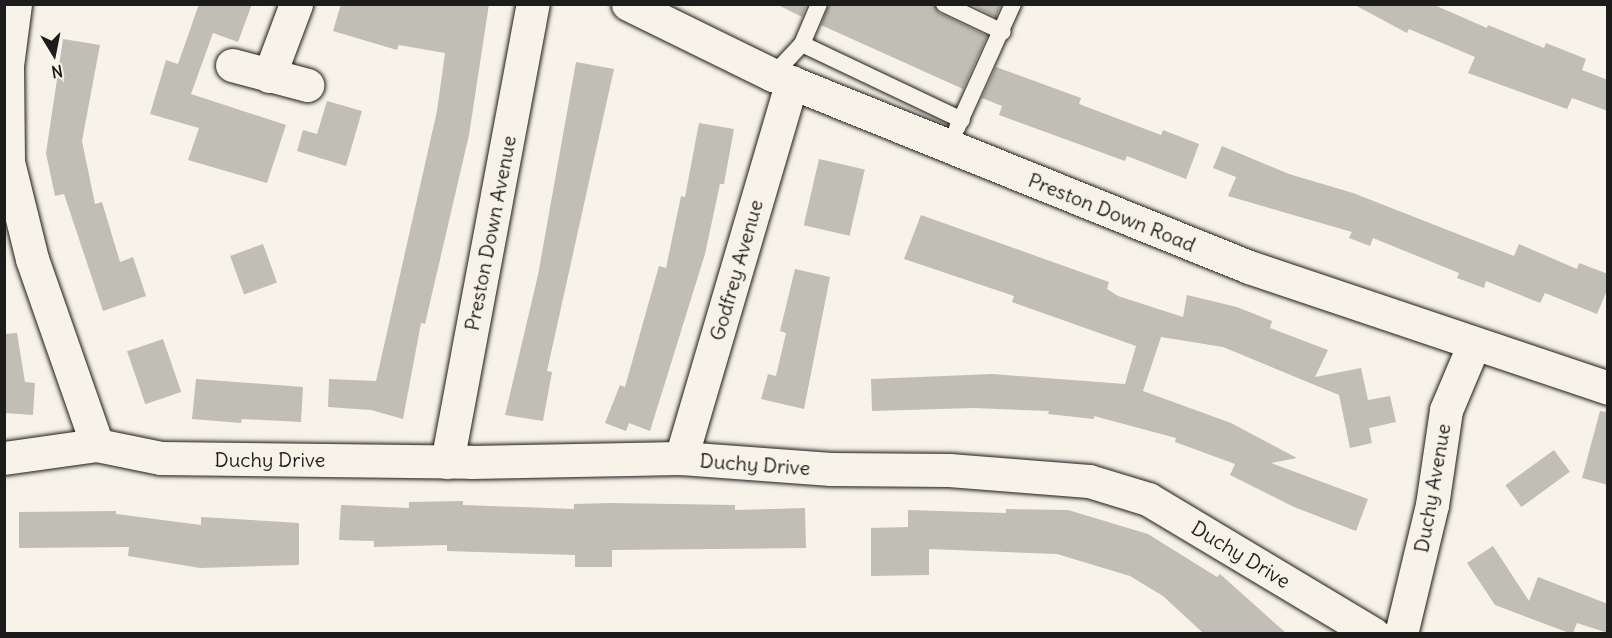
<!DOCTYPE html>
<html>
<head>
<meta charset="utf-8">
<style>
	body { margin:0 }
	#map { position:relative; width:1612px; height:638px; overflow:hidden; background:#f7f3e8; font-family:Delius,sans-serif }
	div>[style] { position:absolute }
	.building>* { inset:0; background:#c0beb5; transform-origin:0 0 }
	.roads { filter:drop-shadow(0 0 2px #1c1c1c) drop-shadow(0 0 2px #1c1c1c) }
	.service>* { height:16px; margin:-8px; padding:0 8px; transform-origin:8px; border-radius:8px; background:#f7f3e8 }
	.minor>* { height:33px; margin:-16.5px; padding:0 16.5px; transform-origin:16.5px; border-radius:16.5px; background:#f7f3e8 }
	.tertiary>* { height:33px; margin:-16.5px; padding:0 16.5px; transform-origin:16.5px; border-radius:16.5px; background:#f7f3e8 }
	span { translate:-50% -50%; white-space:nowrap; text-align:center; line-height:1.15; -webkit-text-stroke:6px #f7f3e8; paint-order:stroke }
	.street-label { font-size:20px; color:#1c1c1c }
	.frame { position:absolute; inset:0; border:6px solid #1c1c1c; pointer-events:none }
	.north { position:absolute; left:24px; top:24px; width:60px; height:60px; -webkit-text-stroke:4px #f7f3e8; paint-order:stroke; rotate:170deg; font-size:16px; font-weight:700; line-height:24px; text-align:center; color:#1c1c1c }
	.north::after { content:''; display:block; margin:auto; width:21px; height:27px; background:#1c1c1c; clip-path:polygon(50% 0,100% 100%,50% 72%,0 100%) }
</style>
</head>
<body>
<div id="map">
	<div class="building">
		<i style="clip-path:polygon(199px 4px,252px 4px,238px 42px,213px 33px,191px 94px,286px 125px,267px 183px,188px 160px,199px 128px,150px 114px,166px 60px,178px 64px)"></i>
		<i style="clip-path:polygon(341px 4px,489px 4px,469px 135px,425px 324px,421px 323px,403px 419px,371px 410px,328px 407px,329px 379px,376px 381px,437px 111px,445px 53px,399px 45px,397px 50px,333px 31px)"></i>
		<i style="clip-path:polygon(776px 4px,807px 4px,802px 17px)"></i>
		<i style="clip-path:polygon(829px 4px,934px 4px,939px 13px,987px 36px,963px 89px,821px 25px)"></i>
		<i style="clip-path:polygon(970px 4px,1001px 4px,996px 17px)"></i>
		<i style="clip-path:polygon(1353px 4px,1432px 4px,1487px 28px,1488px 25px,1544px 48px,1546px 43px,1586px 59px,1582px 70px,1608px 80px,1608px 111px,1572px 98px,1567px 109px,1468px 73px,1475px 57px,1409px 29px,1407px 33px)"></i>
		<i style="clip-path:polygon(63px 39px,100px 45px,82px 141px,95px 204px,102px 202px,120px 262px,133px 257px,146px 296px,103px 311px,64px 194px,55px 196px,46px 153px)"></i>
		<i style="clip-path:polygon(576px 62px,614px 69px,547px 371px,552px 372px,543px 421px,505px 415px,538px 275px)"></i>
		<i style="clip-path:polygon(996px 67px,1081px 98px,1079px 104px,1161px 135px,1163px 130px,1199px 144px,1186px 179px,1127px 156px,1125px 161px,999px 115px,1002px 106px,982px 98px)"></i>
		<i style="clip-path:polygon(327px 101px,362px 111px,346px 166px,297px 151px,303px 130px,317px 134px)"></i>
		<i style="clip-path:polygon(699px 123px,734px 129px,724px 184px,720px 184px,705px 254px,650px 431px,629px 423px,626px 431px,605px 423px,620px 385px,625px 387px,659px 266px,666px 268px,681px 196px,685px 197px)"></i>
		<i style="clip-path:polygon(1222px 146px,1289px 174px,1353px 193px,1514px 256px,1519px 244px,1577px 269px,1579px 263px,1608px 274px,1608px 288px,1597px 314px,1545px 293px,1540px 303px,1486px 281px,1484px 288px,1457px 278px,1459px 273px,1373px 238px,1370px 246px,1349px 238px,1352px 232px,1228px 196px,1236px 177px,1213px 168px)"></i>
		<i style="left:819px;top:159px;width:47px;height:68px;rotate:13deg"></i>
		<i style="clip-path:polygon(921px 215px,1109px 282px,1107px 289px,1118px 296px,1183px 317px,1187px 295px,1237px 307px,1272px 321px,1270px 328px,1328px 350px,1315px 377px,1361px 368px,1368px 400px,1390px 396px,1396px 422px,1369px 428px,1372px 443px,1350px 448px,1339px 395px,1223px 347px,1161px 337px,1143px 391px,1231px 423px,1297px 458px,1271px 463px,1368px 499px,1356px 531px,1294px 507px,1230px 475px,1235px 464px,1175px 442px,1176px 438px,1094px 416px,1094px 419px,1048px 414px,1049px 411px,974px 408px,872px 411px,871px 379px,992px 374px,1125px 384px,1136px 346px,1012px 302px,1014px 296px,904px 259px)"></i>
		<i style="left:263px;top:244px;width:41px;height:35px;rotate:70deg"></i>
		<i style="clip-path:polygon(795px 269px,830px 277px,804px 409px,761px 399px,768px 374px,776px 376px,786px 333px,780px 331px)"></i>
		<i style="clip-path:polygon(17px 333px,25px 382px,35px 383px,33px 415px,4px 413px,4px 334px)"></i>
		<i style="left:163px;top:339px;width:56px;height:38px;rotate:71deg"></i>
		<i style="clip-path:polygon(196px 379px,303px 387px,301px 422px,242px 419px,241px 423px,192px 419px)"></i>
		<i style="clip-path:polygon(1600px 411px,1608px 412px,1608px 485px,1582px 478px)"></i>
		<i style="left:1554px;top:450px;width:27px;height:60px;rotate:54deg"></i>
		<i style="clip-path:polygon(463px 501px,463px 505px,574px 509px,574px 504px,611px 503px,735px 505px,735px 510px,805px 508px,806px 548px,612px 550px,612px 567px,575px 567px,575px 555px,447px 551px,447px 545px,374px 547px,374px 541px,339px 540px,341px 505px,409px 508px,409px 502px)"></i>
		<i style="clip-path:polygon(1006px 509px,1068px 510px,1148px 534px,1217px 577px,1220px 574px,1286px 633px,1203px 633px,1163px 596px,1130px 576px,1057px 554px,929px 549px,929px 575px,871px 576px,871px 528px,908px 527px,908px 510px,1006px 513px)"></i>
		<i style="clip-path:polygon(116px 511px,116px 514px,201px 525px,201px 517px,299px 523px,299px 565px,200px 568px,128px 556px,129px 547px,19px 548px,19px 512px)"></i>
		<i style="clip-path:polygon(1493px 546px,1529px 601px,1538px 577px,1608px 604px,1608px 633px,1577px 623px,1573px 633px,1569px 633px,1495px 605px,1467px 563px)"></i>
	</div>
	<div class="roads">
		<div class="service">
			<i style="left:944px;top:4px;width:65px;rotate:25.4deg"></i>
			<i style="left:802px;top:44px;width:177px;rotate:25.4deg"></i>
			<i style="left:773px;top:75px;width:42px;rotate:-46.9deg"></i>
			<i style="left:802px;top:44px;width:43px;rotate:-67deg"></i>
			<i style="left:957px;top:128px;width:136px;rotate:-65.7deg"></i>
		</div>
		<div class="minor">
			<i style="left:15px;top:4px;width:63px;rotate:97.4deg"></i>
			<i style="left:7px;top:66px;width:96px;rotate:89.4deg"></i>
			<i style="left:8px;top:162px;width:100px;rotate:76.1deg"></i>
			<i style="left:32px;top:259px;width:197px;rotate:70.7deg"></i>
			<i style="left:232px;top:65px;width:78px;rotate:14.9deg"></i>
			<i style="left:269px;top:76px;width:77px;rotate:-69.4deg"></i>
			<i style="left:4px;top:458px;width:94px;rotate:-8deg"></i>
			<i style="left:97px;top:445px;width:65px;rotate:11.5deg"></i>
			<i style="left:161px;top:458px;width:309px;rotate:0.7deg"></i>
			<i style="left:470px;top:462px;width:211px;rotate:-1.1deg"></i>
			<i style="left:681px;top:458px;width:150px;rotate:4.2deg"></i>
			<i style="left:831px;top:469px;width:118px;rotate:0.5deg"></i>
			<i style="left:949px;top:470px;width:140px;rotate:4.5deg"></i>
			<i style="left:1089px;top:481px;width:62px;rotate:17deg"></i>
			<i style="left:1148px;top:499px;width:263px;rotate:30.9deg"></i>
			<i style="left:681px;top:458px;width:392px;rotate:-73.6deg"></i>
			<i style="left:447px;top:462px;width:466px;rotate:-79.4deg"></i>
			<i style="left:1401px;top:634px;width:133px;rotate:-76.5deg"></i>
			<i style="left:1432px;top:505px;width:96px;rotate:-81.6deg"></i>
			<i style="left:1446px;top:410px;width:69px;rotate:-67.1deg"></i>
		</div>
		<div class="tertiary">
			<i style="left:628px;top:4px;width:161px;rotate:26.1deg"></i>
			<i style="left:773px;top:75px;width:513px;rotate:21.97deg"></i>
			<i style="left:1249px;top:267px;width:379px;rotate:18.6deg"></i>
		</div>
	</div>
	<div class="street-label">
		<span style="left:1112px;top:212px;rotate:22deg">Preston Down Road</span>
		<span style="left:490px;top:233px;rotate:-79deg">Preston Down Avenue</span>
		<span style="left:736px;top:270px;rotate:-74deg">Godfrey Avenue</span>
		<span style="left:270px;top:459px">Duchy Drive</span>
		<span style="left:755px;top:464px;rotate:4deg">Duchy Drive</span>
		<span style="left:1432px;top:488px;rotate:-80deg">Duchy Avenue</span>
		<span style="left:1241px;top:554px;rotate:31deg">Duchy Drive</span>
	</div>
	<div class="frame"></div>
	<div class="north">N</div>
</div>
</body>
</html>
